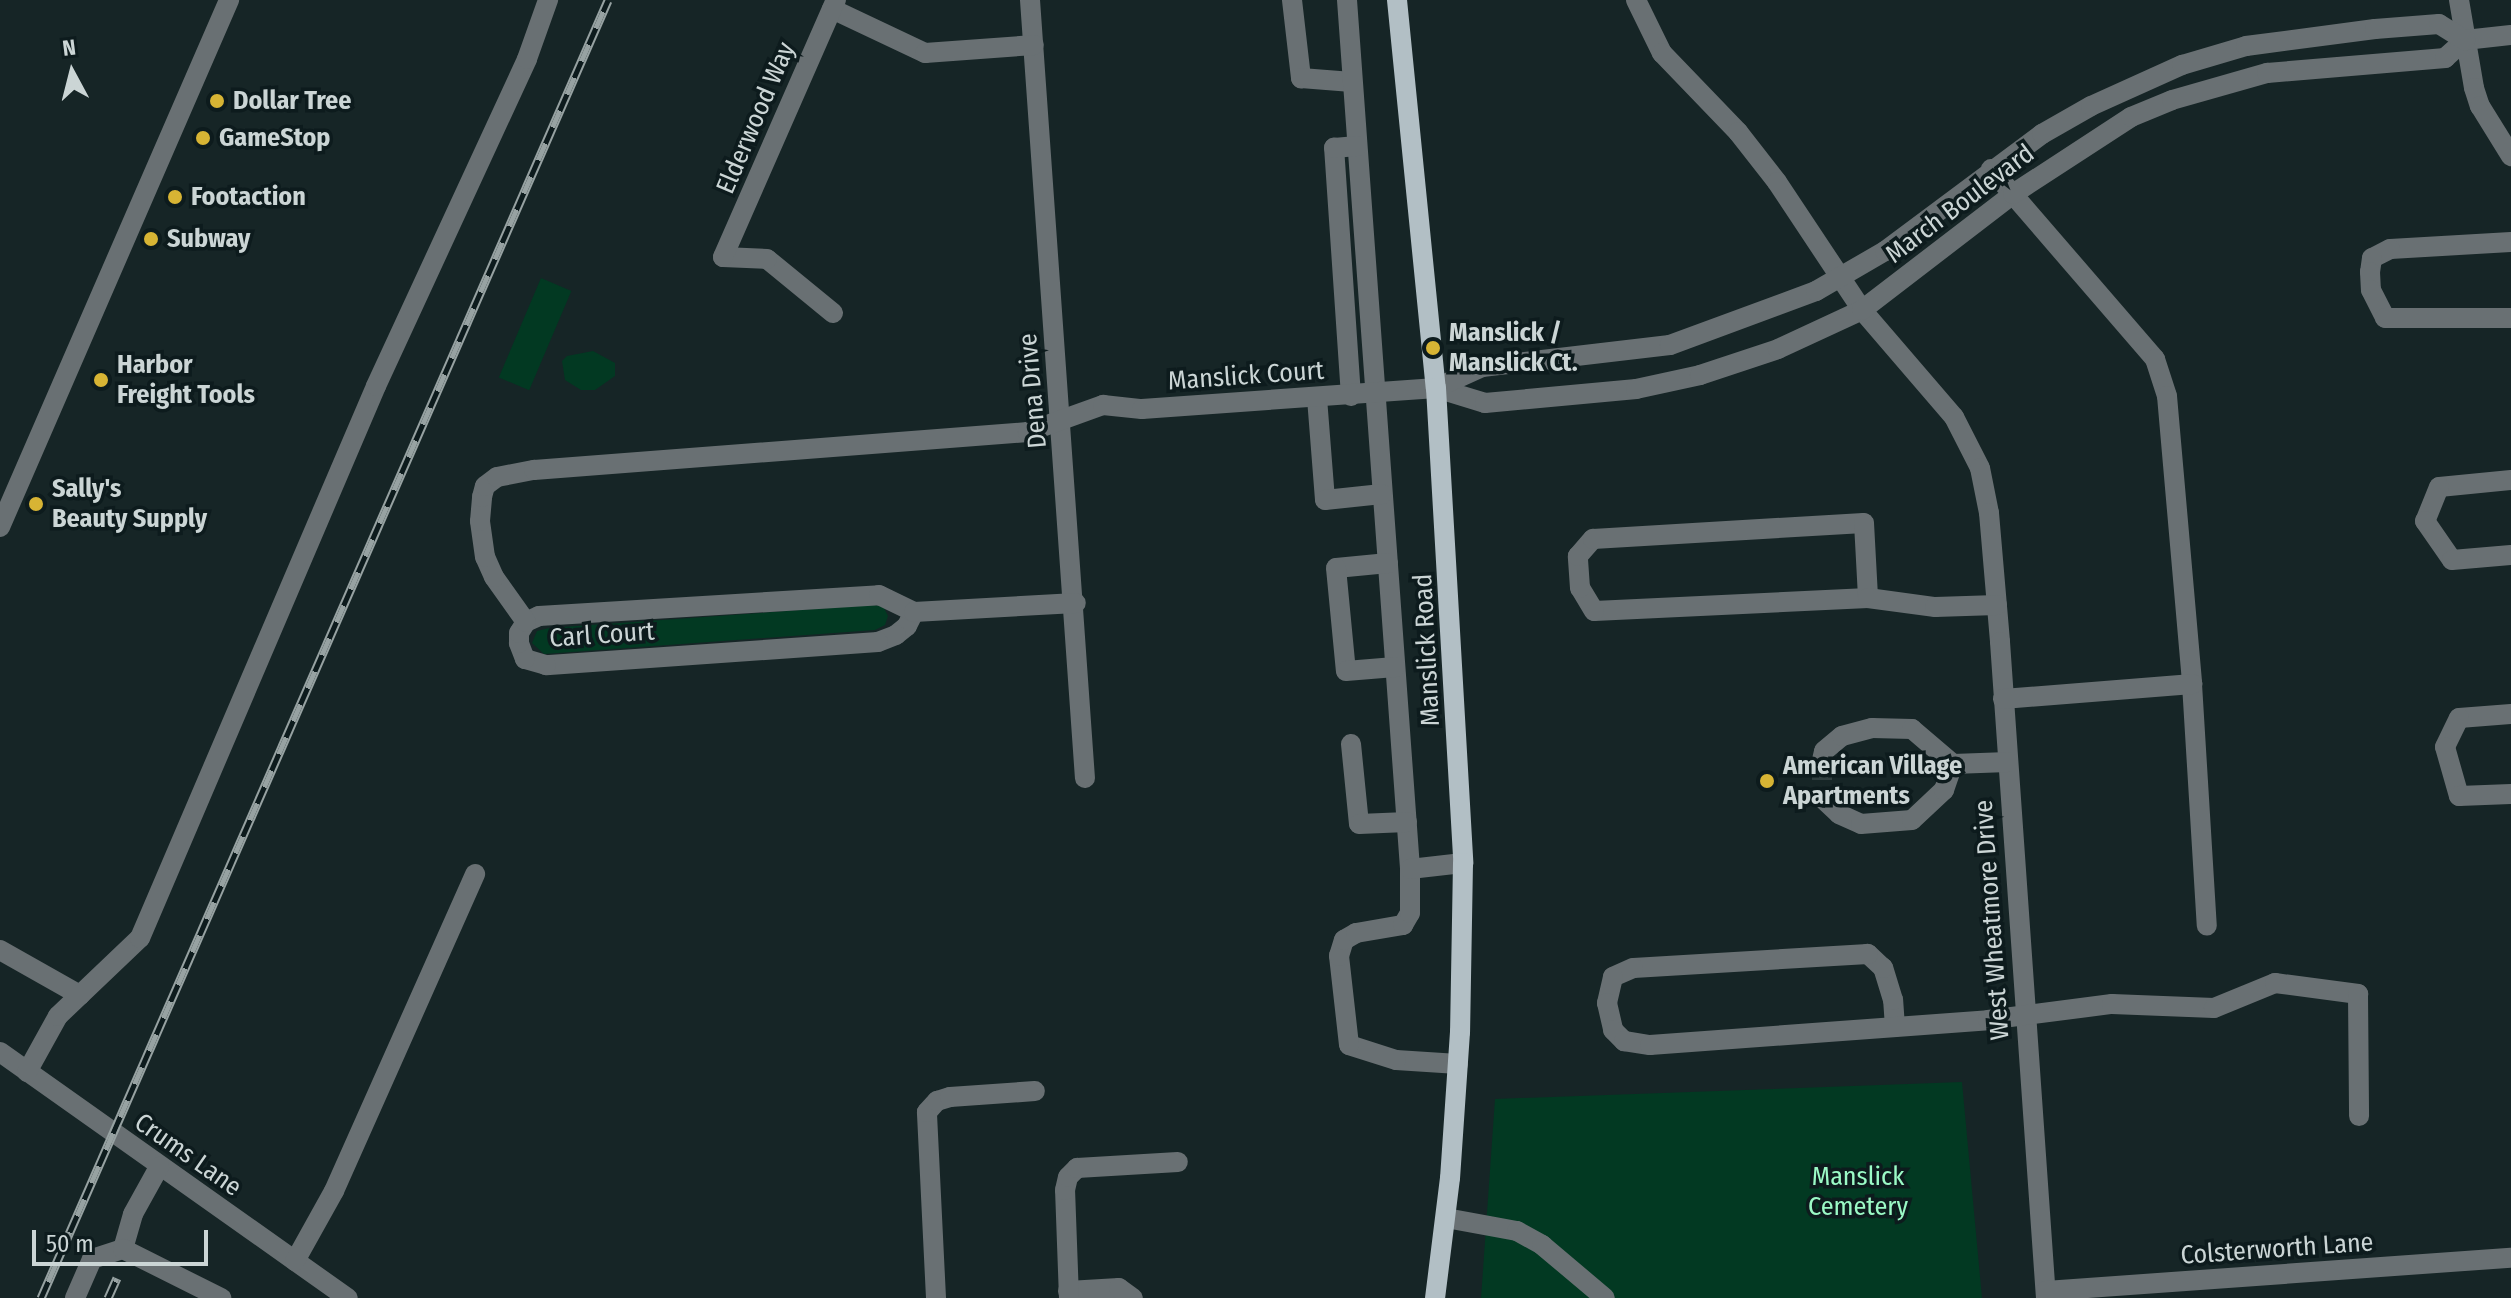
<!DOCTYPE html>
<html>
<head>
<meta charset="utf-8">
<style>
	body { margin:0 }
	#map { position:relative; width:2511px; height:1298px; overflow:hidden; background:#162526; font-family:"Fira Sans Condensed",sans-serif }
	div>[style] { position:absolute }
	.green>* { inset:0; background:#023922; transform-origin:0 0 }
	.minor-tunnel>* { height:20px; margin-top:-10px; transform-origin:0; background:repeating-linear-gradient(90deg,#313f40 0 20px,transparent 0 30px) }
	.minor>* { height:20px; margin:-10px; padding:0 10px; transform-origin:10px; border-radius:10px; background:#697073 }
	.major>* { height:20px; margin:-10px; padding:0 10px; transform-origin:10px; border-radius:10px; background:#b2bfc5 }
	.rail>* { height:9px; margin-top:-4.5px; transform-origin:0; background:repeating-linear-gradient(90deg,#0d1b1d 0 18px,#97a2a2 0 36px); box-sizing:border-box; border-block:2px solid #97a2a2 }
	.dots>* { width:22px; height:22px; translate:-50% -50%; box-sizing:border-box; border:4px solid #0d1b1d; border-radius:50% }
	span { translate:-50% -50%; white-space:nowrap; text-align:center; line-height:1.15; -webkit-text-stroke:7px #0d1b1d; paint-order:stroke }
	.poi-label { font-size:26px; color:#cbd5d5; font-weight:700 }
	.left { translate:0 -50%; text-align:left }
	.street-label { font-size:26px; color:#cbd5d5 }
	.park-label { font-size:26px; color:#9bfac6 }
	.north { position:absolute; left:32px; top:32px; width:80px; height:80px; -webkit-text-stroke:6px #0d1b1d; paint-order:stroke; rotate:353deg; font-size:22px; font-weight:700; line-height:32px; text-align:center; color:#cbd5d5 }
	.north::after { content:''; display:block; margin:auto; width:28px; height:36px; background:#cbd5d5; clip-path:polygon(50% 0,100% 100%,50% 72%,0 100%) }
	.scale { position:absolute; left:32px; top:1230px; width:176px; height:36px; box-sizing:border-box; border:4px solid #cbd5d5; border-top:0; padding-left:10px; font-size:24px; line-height:28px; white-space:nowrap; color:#cbd5d5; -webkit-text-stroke:6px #0d1b1d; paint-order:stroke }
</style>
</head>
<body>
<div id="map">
	<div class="green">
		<i style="left:541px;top:278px;width:33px;height:108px;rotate:23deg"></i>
		<i style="clip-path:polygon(593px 351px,615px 363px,615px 376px,595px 390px,581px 390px,565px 380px,562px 361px,567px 356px)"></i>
		<i style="clip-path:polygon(872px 605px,883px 606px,888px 616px,885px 625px,875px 630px,544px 654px,532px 643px,537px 631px,549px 628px)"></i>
		<i style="clip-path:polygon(1962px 1082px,1982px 1298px,1481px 1298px,1495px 1099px)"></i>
	</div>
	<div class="minor-tunnel">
		<i style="left:1822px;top:760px;width:38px;rotate:90deg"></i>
	</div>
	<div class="minor">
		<i style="left:1030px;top:0;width:780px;rotate:85.96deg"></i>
		<i style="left:1292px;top:0;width:79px;rotate:83.4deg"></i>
		<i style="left:1301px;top:78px;width:51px;rotate:4.5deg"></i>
		<i style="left:1347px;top:0;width:871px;rotate:85.85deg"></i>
		<i style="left:1636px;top:0;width:59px;rotate:63.9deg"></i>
		<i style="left:1662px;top:53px;width:110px;rotate:46.1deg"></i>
		<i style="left:1738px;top:132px;width:63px;rotate:52deg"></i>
		<i style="left:1777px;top:182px;width:154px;rotate:56.4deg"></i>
		<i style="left:1862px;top:310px;width:141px;rotate:49.3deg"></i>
		<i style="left:1954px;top:417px;width:57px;rotate:63deg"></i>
		<i style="left:1980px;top:468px;width:46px;rotate:78.7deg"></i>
		<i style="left:1989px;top:513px;width:129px;rotate:85.1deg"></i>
		<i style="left:2000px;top:642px;width:658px;rotate:85.99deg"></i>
		<i style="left:2459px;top:0;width:89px;rotate:80.3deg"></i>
		<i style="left:2474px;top:88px;width:19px;rotate:72deg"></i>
		<i style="left:2480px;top:106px;width:59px;rotate:58.2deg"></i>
		<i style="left:832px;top:9px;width:103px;rotate:25.3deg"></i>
		<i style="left:925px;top:53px;width:109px;rotate:-4.2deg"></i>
		<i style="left:1991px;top:169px;width:251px;rotate:49.2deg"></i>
		<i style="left:2155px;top:359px;width:39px;rotate:72deg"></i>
		<i style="left:2167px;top:396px;width:289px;rotate:85deg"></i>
		<i style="left:2192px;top:684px;width:242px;rotate:86.5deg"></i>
		<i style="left:2511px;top:242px;width:121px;rotate:176.7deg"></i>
		<i style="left:2390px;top:249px;width:20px;rotate:153deg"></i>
		<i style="left:2372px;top:258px;width:14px;rotate:98deg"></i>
		<i style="left:2370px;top:272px;width:18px;rotate:87deg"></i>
		<i style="left:2371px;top:290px;width:31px;rotate:63deg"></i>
		<i style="left:2385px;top:318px;width:126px"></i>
		<i style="left:833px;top:313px;width:85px;rotate:-140.7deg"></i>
		<i style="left:767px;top:259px;width:44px;rotate:-177.4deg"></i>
		<i style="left:723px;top:257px;width:281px;rotate:-66.3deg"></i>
		<i style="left:1436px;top:388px;width:51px;rotate:17deg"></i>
		<i style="left:1485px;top:403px;width:152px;rotate:-5.3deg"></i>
		<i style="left:1636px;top:389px;width:66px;rotate:-12.3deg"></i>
		<i style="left:1700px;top:375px;width:82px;rotate:-18.4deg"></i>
		<i style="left:1778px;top:349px;width:93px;rotate:-24.9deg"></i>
		<i style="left:1862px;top:310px;width:190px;rotate:-37.5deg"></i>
		<i style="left:2013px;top:194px;width:141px;rotate:-33.1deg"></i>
		<i style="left:2131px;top:117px;width:44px;rotate:-22.5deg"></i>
		<i style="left:2172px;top:100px;width:99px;rotate:-15.9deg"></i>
		<i style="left:2267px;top:73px;width:179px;rotate:-4.8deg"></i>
		<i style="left:2445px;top:58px;width:27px;rotate:-42deg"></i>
		<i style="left:2465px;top:40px;width:46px;rotate:-6.2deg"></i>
		<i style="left:1351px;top:396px;width:249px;rotate:-93.9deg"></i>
		<i style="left:1334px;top:148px;width:23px;rotate:-5deg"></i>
		<i style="left:1317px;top:398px;width:102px;rotate:85.5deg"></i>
		<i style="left:1325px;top:500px;width:57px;rotate:-6deg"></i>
		<i style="left:2511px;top:480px;width:72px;rotate:174.4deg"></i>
		<i style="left:2439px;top:487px;width:37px;rotate:112deg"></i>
		<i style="left:2425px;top:521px;width:47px;rotate:55.3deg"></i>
		<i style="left:2452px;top:560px;width:59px;rotate:-4.8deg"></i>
		<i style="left:0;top:527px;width:575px;rotate:-66.51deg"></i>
		<i style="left:1388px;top:563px;width:52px;rotate:174.5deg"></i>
		<i style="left:1336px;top:568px;width:103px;rotate:84.5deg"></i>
		<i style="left:1346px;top:671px;width:49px;rotate:-4.7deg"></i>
		<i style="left:1868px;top:598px;width:274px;rotate:177.3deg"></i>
		<i style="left:1594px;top:611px;width:27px;rotate:-121deg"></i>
		<i style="left:1580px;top:588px;width:32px;rotate:-94deg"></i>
		<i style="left:1578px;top:556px;width:23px;rotate:-49deg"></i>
		<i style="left:1593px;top:539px;width:271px;rotate:-3.4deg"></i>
		<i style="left:1864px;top:523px;width:75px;rotate:86.9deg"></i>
		<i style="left:1868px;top:598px;width:68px;rotate:7.7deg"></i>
		<i style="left:1935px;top:607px;width:62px;rotate:-1.8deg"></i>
		<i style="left:914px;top:612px;width:16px;rotate:117deg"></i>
		<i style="left:907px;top:626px;width:14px;rotate:141deg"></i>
		<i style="left:896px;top:635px;width:19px;rotate:159deg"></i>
		<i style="left:878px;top:642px;width:333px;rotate:176deg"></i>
		<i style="left:546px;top:665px;width:22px;rotate:-164deg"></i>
		<i style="left:525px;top:659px;width:17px;rotate:-111deg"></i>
		<i style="left:519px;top:643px;width:10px;rotate:-90deg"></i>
		<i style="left:519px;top:633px;width:13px;rotate:-58deg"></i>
		<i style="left:526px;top:622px;width:14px;rotate:-25deg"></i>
		<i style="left:539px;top:616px;width:341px;rotate:-3.5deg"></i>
		<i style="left:879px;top:595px;width:39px;rotate:26deg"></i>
		<i style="left:914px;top:612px;width:162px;rotate:-3.2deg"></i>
		<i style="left:526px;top:622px;width:55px;rotate:-125.4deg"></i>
		<i style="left:494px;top:577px;width:22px;rotate:-114deg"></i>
		<i style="left:485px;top:557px;width:36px;rotate:-98deg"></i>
		<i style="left:480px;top:521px;width:24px;rotate:-85deg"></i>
		<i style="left:482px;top:497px;width:11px;rotate:-75deg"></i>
		<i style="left:485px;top:486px;width:15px;rotate:-37deg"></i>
		<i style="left:497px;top:477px;width:38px;rotate:-11deg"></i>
		<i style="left:534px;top:470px;width:495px;rotate:-4.4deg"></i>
		<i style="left:1028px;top:432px;width:80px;rotate:-19.8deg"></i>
		<i style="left:1103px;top:405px;width:39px;rotate:6deg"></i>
		<i style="left:1142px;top:409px;width:295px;rotate:-4.1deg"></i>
		<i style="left:1436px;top:388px;width:51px;rotate:-24.5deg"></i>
		<i style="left:1482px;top:367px;width:189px;rotate:-6.7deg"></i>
		<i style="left:1670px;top:345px;width:156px;rotate:-20.3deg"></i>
		<i style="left:1816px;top:291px;width:80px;rotate:-30.1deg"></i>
		<i style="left:1885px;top:251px;width:196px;rotate:-36.7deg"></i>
		<i style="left:2042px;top:134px;width:56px;rotate:-29.7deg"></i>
		<i style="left:2091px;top:106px;width:100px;rotate:-24.3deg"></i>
		<i style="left:2182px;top:65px;width:67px;rotate:-16.5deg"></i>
		<i style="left:2246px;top:46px;width:130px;rotate:-7.5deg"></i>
		<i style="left:2375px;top:29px;width:64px;rotate:-4.5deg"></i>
		<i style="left:2439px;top:24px;width:31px;rotate:32deg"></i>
		<i style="left:2003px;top:699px;width:190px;rotate:-4.5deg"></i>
		<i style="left:2511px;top:714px;width:52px;rotate:175.6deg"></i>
		<i style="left:2459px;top:718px;width:32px;rotate:116deg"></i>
		<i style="left:2445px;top:747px;width:51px;rotate:74.1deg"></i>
		<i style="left:2459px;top:796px;width:52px;rotate:-2.2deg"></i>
		<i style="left:1351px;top:744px;width:80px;rotate:84.3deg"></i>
		<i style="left:1359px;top:824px;width:48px;rotate:-2.4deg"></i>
		<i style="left:1822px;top:760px;width:9px;rotate:-77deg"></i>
		<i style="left:1824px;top:751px;width:23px;rotate:-40deg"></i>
		<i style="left:1842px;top:736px;width:31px;rotate:-15deg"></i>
		<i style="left:1872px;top:728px;width:40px;rotate:1.4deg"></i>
		<i style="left:1912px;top:729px;width:54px;rotate:40.5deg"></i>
		<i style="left:1953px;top:764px;width:55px;rotate:-2.1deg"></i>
		<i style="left:1822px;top:798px;width:23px;rotate:43deg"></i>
		<i style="left:1839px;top:814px;width:24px;rotate:24deg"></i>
		<i style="left:1861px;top:824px;width:51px;rotate:-4.5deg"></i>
		<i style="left:1912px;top:820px;width:44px;rotate:-43.2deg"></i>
		<i style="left:1944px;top:790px;width:28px;rotate:-71deg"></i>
		<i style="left:0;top:950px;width:92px;rotate:29.4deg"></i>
		<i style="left:1895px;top:1027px;width:27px;rotate:-94deg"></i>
		<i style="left:1893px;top:1000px;width:34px;rotate:-107deg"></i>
		<i style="left:1883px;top:968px;width:21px;rotate:-137deg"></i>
		<i style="left:1868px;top:954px;width:235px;rotate:176.6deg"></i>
		<i style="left:1633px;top:968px;width:22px;rotate:156deg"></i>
		<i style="left:1613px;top:977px;width:27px;rotate:103deg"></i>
		<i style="left:1607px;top:1003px;width:28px;rotate:77deg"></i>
		<i style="left:1613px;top:1030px;width:16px;rotate:45deg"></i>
		<i style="left:1624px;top:1041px;width:26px;rotate:9deg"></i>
		<i style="left:1650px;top:1045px;width:339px;rotate:-4.2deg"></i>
		<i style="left:1988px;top:1020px;width:125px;rotate:-7.4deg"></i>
		<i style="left:2112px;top:1004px;width:102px;rotate:2.2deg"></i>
		<i style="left:2214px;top:1008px;width:66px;rotate:-22.3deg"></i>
		<i style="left:2275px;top:983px;width:84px;rotate:7.5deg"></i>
		<i style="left:2358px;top:994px;width:122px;rotate:89.5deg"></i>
		<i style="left:0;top:1052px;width:426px;rotate:35.3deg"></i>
		<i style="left:1458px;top:1064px;width:62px;rotate:-176.3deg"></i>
		<i style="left:1396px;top:1060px;width:49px;rotate:-162.3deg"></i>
		<i style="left:1349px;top:1045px;width:90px;rotate:-96.4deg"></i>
		<i style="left:1339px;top:956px;width:17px;rotate:-73deg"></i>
		<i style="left:1344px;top:940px;width:14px;rotate:-30deg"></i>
		<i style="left:1356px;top:933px;width:48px;rotate:-9.7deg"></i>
		<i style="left:1403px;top:925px;width:14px;rotate:-60deg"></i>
		<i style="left:1410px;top:913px;width:44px;rotate:-90deg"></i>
		<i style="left:1410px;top:869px;width:53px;rotate:-6.5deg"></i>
		<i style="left:27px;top:1072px;width:64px;rotate:-61deg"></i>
		<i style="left:58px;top:1016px;width:113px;rotate:-43.6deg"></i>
		<i style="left:140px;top:938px;width:600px;rotate:-66.85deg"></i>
		<i style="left:376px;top:386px;width:360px;rotate:-65.2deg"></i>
		<i style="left:527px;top:59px;width:63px;rotate:-70.4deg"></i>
		<i style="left:1446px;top:1218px;width:72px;rotate:10.4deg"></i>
		<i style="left:1517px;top:1231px;width:29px;rotate:29deg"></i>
		<i style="left:1542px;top:1245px;width:82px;rotate:40.1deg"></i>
		<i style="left:123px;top:1249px;width:36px;rotate:-74deg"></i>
		<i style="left:133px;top:1214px;width:54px;rotate:-61deg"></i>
		<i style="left:295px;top:1261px;width:80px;rotate:-60.9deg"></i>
		<i style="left:334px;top:1191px;width:347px;rotate:-66deg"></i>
		<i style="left:1068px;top:1291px;width:51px;rotate:-3.4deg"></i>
		<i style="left:1119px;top:1288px;width:17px;rotate:36deg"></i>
		<i style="left:2046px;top:1291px;width:466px;rotate:-4.1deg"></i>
		<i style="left:75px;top:1298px;width:43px;rotate:-66.4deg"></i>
		<i style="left:92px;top:1259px;width:33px;rotate:-18deg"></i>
		<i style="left:123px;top:1249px;width:110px;rotate:26.6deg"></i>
		<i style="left:936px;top:1298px;width:186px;rotate:-92.8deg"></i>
		<i style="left:927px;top:1112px;width:15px;rotate:-48deg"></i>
		<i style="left:937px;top:1101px;width:14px;rotate:-17deg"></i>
		<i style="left:950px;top:1097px;width:85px;rotate:-4deg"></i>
		<i style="left:1069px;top:1298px;width:108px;rotate:-92.1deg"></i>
		<i style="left:1065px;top:1190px;width:13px;rotate:-77deg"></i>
		<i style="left:1068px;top:1177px;width:13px;rotate:-45deg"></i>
		<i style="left:1077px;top:1168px;width:101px;rotate:-3.4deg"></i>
	</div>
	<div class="major">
		<i style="left:1397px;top:0;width:390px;rotate:84.3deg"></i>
		<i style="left:1436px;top:388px;width:476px;rotate:86.7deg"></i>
		<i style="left:1463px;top:863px;width:169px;rotate:91deg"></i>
		<i style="left:1460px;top:1032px;width:146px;rotate:93.9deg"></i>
		<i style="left:1450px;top:1178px;width:121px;rotate:97.1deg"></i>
	</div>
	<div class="rail">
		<i style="left:41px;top:1298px;width:1416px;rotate:-66.4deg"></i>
		<i style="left:108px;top:1298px;width:22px;rotate:-66deg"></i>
	</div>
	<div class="dots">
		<i style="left:217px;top:101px;background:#d7b434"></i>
		<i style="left:203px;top:138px;background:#d7b434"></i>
		<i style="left:175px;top:197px;background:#d7b434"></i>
		<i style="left:151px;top:239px;background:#d7b434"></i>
		<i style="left:1433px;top:348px;background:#d7b434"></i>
		<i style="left:101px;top:380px;background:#d7b434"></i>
		<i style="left:36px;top:504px;background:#d7b434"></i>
		<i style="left:1767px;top:781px;background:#d7b434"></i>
	</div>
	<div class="poi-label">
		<span class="left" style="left:233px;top:101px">Dollar Tree</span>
		<span class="left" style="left:219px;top:138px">GameStop</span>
		<span class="left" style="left:191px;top:197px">Footaction</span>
		<span class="left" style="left:167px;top:239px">Subway</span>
		<span class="left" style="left:1449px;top:348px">Manslick /<br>Manslick Ct.</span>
		<span class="left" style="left:117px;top:380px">Harbor<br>Freight Tools</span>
		<span class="left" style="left:52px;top:504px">Sally's<br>Beauty Supply</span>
		<span class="left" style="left:1783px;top:781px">American Village<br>Apartments</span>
	</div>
	<div class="street-label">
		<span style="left:756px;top:118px;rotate:-67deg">Elderwood Way</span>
		<span style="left:1960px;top:204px;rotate:-37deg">March Boulevard</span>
		<span style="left:1246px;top:376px;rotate:-4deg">Manslick Court</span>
		<span style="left:1033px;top:391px;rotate:-95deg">Dena Drive</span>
		<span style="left:602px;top:635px;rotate:-4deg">Carl Court</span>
		<span style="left:1427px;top:650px;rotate:-93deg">Manslick Road</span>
		<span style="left:1992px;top:920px;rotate:-94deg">West Wheatmore Drive</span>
		<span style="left:188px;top:1155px;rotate:35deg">Crums Lane</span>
		<span style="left:2277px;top:1249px;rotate:-4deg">Colsterworth Lane</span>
	</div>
	<div class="park-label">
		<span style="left:1858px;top:1192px">Manslick<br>Cemetery</span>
	</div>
	<div class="north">N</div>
	<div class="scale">50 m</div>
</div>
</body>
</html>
